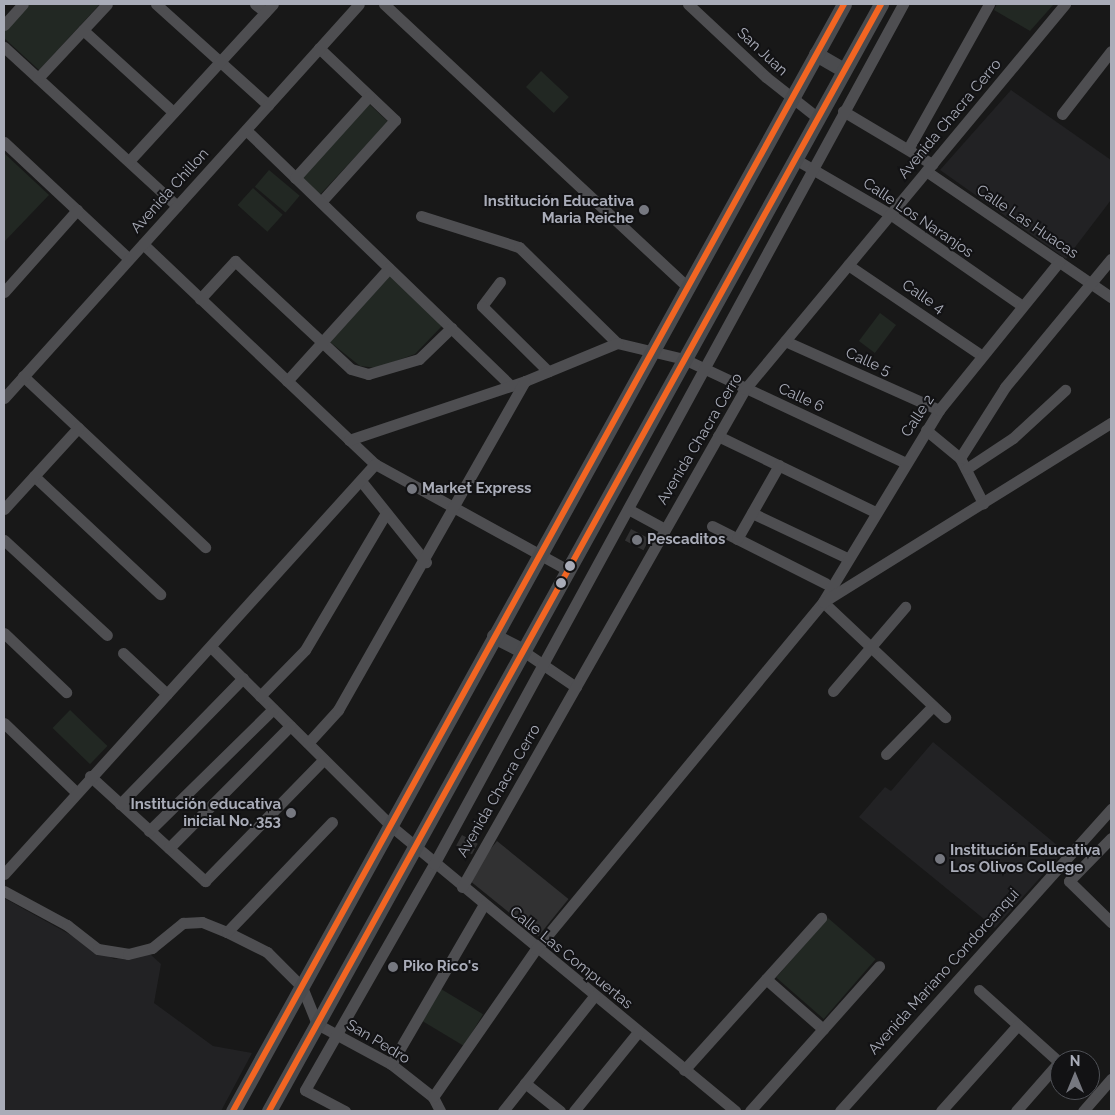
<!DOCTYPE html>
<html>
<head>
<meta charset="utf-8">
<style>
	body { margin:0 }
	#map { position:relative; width:1115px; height:1115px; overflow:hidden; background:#181818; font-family:Raleway,sans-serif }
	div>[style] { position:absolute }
	.built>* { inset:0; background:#222224 }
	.green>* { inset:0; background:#222823; transform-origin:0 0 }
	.building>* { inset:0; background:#313132; transform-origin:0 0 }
	.minor>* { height:11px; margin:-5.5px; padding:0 5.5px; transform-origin:5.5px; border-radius:5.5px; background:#4e4e51 }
	.major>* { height:15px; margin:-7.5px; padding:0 7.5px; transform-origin:7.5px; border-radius:7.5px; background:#4a4b4e }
	.bus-1>* { height:6px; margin:-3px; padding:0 3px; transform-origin:3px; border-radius:3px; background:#f26522 }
	.dots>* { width:14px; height:14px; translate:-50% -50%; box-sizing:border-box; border:2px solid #121214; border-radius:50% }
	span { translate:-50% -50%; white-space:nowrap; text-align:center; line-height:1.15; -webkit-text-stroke:4px #121214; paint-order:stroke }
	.street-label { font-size:15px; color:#a9acb8 }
	.poi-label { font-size:15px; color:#a9acb8; font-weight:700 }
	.right { translate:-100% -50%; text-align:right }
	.left { translate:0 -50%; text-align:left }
	.frame { position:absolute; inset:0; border:5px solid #a9acb8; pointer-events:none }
	.north { position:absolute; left:1050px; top:1050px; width:50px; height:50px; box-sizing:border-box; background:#121214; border:1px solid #4e5056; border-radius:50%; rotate:0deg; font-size:14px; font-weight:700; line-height:20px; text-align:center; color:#a9acb8 }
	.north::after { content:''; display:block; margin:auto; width:18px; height:22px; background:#767880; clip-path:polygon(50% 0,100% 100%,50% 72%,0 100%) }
</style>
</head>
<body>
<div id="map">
	<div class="built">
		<i style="clip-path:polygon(1011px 90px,1111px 160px,1111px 200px,1066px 259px,940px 170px)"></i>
		<i style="clip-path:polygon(933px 742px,1064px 851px,995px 928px,859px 817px,885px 787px,891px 791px)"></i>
		<i style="clip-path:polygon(4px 898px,114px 959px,150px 954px,161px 964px,154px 1003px,213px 1046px,252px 1053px,221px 1111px,4px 1111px)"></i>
	</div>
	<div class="green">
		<i style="clip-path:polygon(28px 4px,100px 4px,39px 70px,4px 38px,4px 30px)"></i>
		<i style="clip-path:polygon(997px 4px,1054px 4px,1030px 31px,994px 10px)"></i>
		<i style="left:541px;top:71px;width:38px;height:22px;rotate:43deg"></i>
		<i style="left:369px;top:104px;width:26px;height:101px;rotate:43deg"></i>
		<i style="clip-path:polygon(4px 153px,49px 195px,4px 242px)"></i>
		<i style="left:269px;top:170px;width:40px;height:22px;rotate:40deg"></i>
		<i style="left:253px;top:188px;width:40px;height:23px;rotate:42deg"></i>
		<i style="clip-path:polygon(390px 276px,442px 326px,415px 354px,377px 368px,360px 366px,330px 342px)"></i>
		<i style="left:880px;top:313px;width:20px;height:35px;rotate:37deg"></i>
		<i style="left:70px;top:710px;width:52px;height:25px;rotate:44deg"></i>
		<i style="left:828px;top:918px;width:63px;height:79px;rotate:41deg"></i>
		<i style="left:441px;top:989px;width:49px;height:37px;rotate:31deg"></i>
	</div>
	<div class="building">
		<i style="left:631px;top:529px;width:21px;height:13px;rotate:28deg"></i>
		<i style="left:462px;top:835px;width:18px;height:12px;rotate:29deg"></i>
		<i style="left:497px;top:841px;width:92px;height:48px;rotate:39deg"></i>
	</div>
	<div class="minor">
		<i style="left:156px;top:4px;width:151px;rotate:42deg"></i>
		<i style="left:255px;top:4px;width:13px;rotate:39deg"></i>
		<i style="left:384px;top:4px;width:415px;rotate:43deg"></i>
		<i style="left:688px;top:4px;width:107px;rotate:43.1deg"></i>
		<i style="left:766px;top:77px;width:66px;rotate:38.3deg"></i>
		<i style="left:4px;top:25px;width:28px;rotate:-48deg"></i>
		<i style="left:83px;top:30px;width:122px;rotate:42.3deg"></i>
		<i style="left:4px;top:47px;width:235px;rotate:42.6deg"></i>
		<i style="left:319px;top:48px;width:105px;rotate:43.5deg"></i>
		<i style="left:395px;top:120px;width:110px;rotate:132.1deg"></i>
		<i style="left:38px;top:78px;width:101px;rotate:-47deg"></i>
		<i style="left:843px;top:111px;width:104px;rotate:30.8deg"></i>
		<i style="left:1062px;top:114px;width:80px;rotate:-52.1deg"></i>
		<i style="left:246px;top:130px;width:368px;rotate:44deg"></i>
		<i style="left:4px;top:142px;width:171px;rotate:43.1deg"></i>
		<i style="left:908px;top:149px;width:166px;rotate:-60.8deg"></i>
		<i style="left:795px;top:159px;width:110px;rotate:30.1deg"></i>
		<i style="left:890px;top:214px;width:160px;rotate:34.8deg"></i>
		<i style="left:129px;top:161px;width:213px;rotate:-47.5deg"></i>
		<i style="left:926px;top:171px;width:224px;rotate:34.3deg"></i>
		<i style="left:295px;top:178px;width:110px;rotate:-47.9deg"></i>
		<i style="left:421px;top:216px;width:103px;rotate:17.6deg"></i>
		<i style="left:519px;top:247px;width:137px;rotate:44.4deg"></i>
		<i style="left:617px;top:343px;width:69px;rotate:13.4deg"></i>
		<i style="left:684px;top:359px;width:245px;rotate:25.1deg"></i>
		<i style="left:143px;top:244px;width:320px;rotate:43.5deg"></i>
		<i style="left:375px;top:464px;width:220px;rotate:28.8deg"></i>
		<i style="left:848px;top:265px;width:161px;rotate:34.1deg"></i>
		<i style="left:500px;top:282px;width:30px;rotate:127deg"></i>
		<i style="left:482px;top:306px;width:93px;rotate:44.6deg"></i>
		<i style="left:4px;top:292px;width:110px;rotate:-48.3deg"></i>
		<i style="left:200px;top:299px;width:52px;rotate:-47.4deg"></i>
		<i style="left:235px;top:261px;width:158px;rotate:43deg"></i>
		<i style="left:351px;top:369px;width:18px;rotate:16deg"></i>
		<i style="left:368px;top:374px;width:53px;rotate:-16.4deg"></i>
		<i style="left:419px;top:359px;width:45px;rotate:-44.1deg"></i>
		<i style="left:785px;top:341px;width:169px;rotate:24.1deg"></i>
		<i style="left:23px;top:376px;width:250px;rotate:43.2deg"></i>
		<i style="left:287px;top:381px;width:152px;rotate:-47.9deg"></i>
		<i style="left:4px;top:398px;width:530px;rotate:-47.98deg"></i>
		<i style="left:926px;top:430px;width:44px;rotate:39.5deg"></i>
		<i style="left:960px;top:458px;width:51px;rotate:62.9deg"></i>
		<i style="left:718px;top:436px;width:174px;rotate:25.8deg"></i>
		<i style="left:349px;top:440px;width:186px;rotate:-18.5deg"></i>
		<i style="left:525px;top:381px;width:100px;rotate:-22.4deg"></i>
		<i style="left:960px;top:458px;width:84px;rotate:-57.6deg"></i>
		<i style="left:1005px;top:387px;width:166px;rotate:-50.4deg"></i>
		<i style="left:966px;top:469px;width:56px;rotate:-33.4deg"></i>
		<i style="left:1013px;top:438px;width:71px;rotate:-42.7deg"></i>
		<i style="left:34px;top:476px;width:173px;rotate:43.1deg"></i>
		<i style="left:361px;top:481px;width:104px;rotate:51.3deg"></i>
		<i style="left:4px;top:509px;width:110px;rotate:-47.6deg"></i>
		<i style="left:628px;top:509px;width:42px;rotate:28.4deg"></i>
		<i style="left:752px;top:513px;width:105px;rotate:25.3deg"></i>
		<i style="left:712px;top:526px;width:127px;rotate:26.8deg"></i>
		<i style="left:737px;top:539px;width:85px;rotate:-60.4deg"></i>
		<i style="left:4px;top:540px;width:140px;rotate:42.7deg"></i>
		<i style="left:824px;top:600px;width:222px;rotate:-58.8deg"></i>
		<i style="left:939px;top:410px;width:191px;rotate:-51deg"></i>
		<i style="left:823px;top:602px;width:168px;rotate:43.3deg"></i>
		<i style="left:4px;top:633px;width:86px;rotate:43.6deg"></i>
		<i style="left:211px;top:647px;width:254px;rotate:44.8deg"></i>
		<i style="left:391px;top:826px;width:447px;rotate:39.6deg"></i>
		<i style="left:523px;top:651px;width:64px;rotate:34.2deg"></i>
		<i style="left:123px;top:653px;width:60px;rotate:43deg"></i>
		<i style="left:833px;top:691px;width:111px;rotate:-49.4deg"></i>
		<i style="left:260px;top:696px;width:64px;rotate:-45.6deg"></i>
		<i style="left:305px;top:650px;width:159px;rotate:-59.4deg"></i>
		<i style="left:4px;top:723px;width:100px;rotate:43.8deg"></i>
		<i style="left:308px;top:743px;width:45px;rotate:-47.7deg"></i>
		<i style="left:338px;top:710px;width:378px;rotate:-60.4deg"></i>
		<i style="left:886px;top:754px;width:67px;rotate:-45.6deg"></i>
		<i style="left:90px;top:776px;width:156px;rotate:42.4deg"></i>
		<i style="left:205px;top:881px;width:170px;rotate:-45.7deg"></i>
		<i style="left:120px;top:804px;width:176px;rotate:-45.7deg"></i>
		<i style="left:149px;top:831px;width:174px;rotate:-44.5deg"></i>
		<i style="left:1111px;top:838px;width:60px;rotate:134.3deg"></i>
		<i style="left:1069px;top:881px;width:59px;rotate:44.3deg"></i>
		<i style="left:169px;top:848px;width:172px;rotate:-45.2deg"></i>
		<i style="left:4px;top:874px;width:553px;rotate:-47.86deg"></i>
		<i style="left:462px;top:887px;width:573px;rotate:-60.39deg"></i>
		<i style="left:745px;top:389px;width:501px;rotate:-50.27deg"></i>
		<i style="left:4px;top:891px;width:72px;rotate:28.4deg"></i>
		<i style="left:67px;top:925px;width:39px;rotate:38deg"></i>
		<i style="left:98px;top:949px;width:30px;rotate:9deg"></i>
		<i style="left:128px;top:954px;width:25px;rotate:-14deg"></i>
		<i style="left:152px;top:948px;width:40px;rotate:-39deg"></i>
		<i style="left:183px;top:923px;width:19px;rotate:-3deg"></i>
		<i style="left:202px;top:922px;width:27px;rotate:22deg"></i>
		<i style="left:227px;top:932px;width:45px;rotate:26.6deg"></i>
		<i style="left:267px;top:952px;width:49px;rotate:45deg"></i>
		<i style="left:302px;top:987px;width:40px;rotate:68deg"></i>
		<i style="left:317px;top:1024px;width:84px;rotate:28.4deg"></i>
		<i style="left:391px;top:1064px;width:53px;rotate:38.2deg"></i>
		<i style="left:433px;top:1097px;width:16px;rotate:63deg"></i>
		<i style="left:227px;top:932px;width:152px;rotate:-46.3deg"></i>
		<i style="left:766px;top:979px;width:76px;rotate:41.3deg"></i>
		<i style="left:979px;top:990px;width:109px;rotate:42deg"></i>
		<i style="left:391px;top:1064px;width:183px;rotate:-59.8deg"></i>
		<i style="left:684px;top:1070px;width:205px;rotate:-48deg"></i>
		<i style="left:525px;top:1083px;width:45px;rotate:38.7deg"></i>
		<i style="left:433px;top:1097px;width:180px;rotate:-55.2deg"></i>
		<i style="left:536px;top:949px;width:450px;rotate:-50.4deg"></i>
		<i style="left:823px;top:602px;width:339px;rotate:-31.9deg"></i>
		<i style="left:345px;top:1111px;width:45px;rotate:-152.3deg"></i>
		<i style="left:305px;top:1090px;width:260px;rotate:-60.3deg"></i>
		<i style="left:434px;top:864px;width:980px;rotate:-61.39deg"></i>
		<i style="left:503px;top:1111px;width:147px;rotate:-51.6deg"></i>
		<i style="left:574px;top:1111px;width:102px;rotate:-51deg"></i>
		<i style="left:750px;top:1111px;width:194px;rotate:-48.3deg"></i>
		<i style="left:840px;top:1111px;width:406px;rotate:-48.1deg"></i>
		<i style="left:941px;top:1111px;width:115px;rotate:-48.2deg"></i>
		<i style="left:1016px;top:1111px;width:65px;rotate:-48.7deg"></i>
		<i style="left:1083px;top:1111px;width:43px;rotate:-48.8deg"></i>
	</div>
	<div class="major">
		<i style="left:816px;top:54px;width:32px;rotate:30deg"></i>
		<i style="left:494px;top:636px;width:33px;rotate:27deg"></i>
		<i style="left:233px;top:1111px;width:1264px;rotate:-61.1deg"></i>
		<i style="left:269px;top:1111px;width:1265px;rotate:-61.06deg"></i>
	</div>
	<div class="bus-1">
		<i style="left:233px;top:1111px;width:1264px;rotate:-61.1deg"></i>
		<i style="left:269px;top:1111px;width:1265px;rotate:-61.06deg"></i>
	</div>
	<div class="dots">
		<i style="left:644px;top:210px;background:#767880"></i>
		<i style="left:412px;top:489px;background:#767880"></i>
		<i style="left:637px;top:540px;background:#767880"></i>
		<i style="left:570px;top:566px;background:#a9acb8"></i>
		<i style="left:561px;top:583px;background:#a9acb8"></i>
		<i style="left:291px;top:813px;background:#767880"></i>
		<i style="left:940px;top:859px;background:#767880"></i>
		<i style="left:393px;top:967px;background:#767880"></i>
	</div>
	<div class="street-label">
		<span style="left:762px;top:52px;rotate:43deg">San Juan</span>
		<span style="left:950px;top:119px;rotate:-50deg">Avenida Chacra Cerro</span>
		<span style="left:170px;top:191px;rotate:-48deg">Avenida Chillon</span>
		<span style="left:918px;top:218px;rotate:34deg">Calle Los Naranjos</span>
		<span style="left:1027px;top:222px;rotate:34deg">Calle Las Huacas</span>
		<span style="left:923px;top:297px;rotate:34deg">Calle 4</span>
		<span style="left:868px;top:362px;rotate:24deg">Calle 5</span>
		<span style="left:801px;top:398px;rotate:25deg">Calle 6</span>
		<span style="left:918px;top:416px;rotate:-57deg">Calle 2</span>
		<span style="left:700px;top:439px;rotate:-59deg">Avenida Chacra Cerro</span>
		<span style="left:499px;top:791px;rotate:-60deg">Avenida Chacra Cerro</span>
		<span style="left:571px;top:958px;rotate:39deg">Calle Las Compuertas</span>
		<span style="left:944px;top:972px;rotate:-48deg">Avenida Mariano Condorcanqui</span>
		<span style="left:378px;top:1042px;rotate:31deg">San Pedro</span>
	</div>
	<div class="poi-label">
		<span class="right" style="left:634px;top:210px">Institución Educativa<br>Maria Reiche</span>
		<span class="left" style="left:422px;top:489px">Market Express</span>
		<span class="left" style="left:647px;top:540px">Pescaditos</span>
		<span class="right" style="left:281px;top:813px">Institución educativa<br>inicial No. 353</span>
		<span class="left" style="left:950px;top:859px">Institución Educativa<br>Los Olivos College</span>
		<span class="left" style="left:403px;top:967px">Piko Rico's</span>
	</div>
	<div class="frame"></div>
	<div class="north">N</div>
</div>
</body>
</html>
